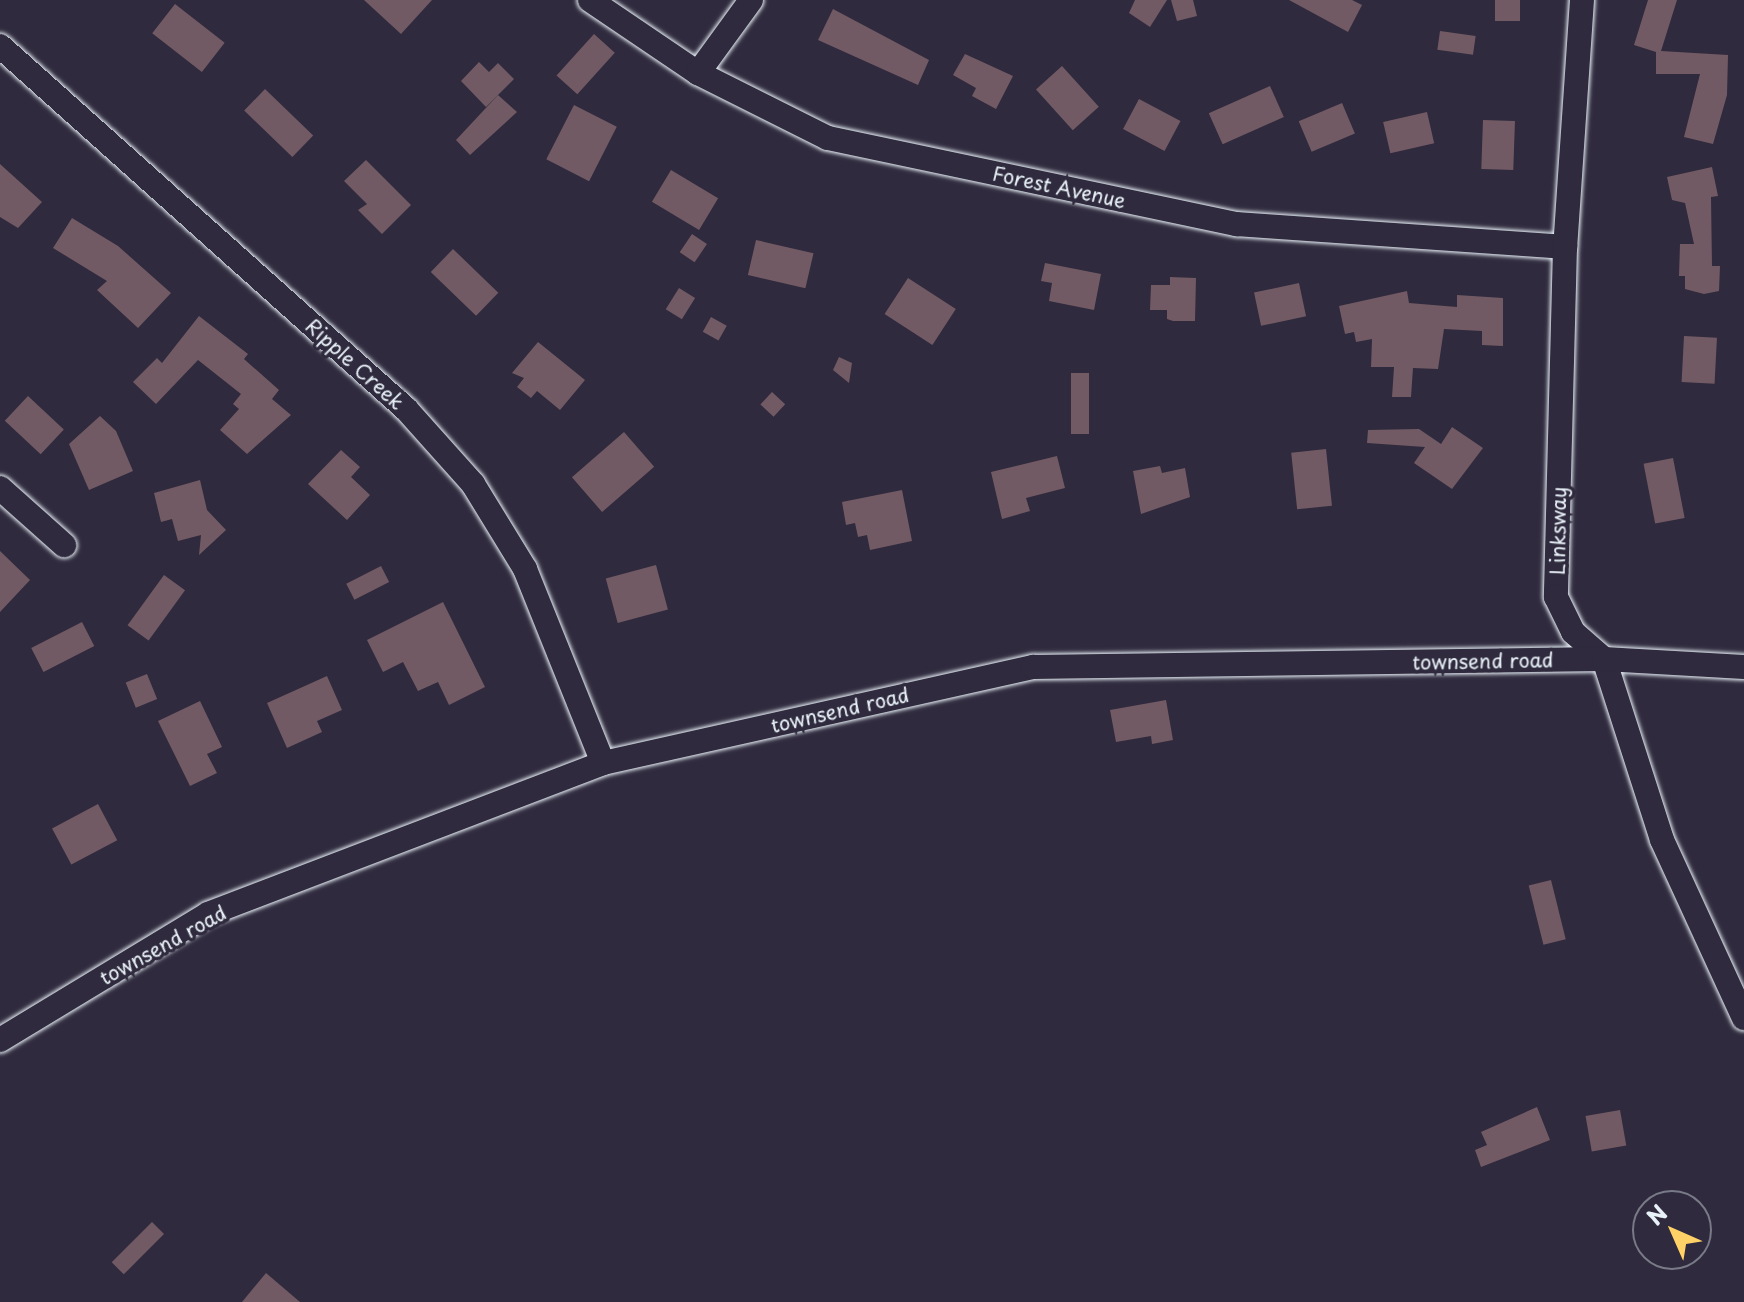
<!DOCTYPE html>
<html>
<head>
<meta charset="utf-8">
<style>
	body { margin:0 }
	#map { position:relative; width:1744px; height:1302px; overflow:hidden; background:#2f2a3d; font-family:"Playpen Sans",sans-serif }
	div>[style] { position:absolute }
	.building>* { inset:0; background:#725a64; transform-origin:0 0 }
	.roads { filter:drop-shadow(0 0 2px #e8f1f8) drop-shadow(0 0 2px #e8f1f8) }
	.minor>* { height:24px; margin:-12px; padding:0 12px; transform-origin:12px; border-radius:12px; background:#2f2a3d }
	span { translate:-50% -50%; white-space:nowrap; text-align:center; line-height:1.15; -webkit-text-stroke:7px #2f2a3d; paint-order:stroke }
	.street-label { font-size:20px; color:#e8f1f8 }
	.north { position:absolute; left:1632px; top:1190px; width:80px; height:80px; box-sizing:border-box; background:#2f2a3d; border:2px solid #797a88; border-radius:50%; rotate:315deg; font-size:22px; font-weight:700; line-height:32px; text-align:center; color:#e8f1f8 }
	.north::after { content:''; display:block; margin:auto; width:28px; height:36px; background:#ffd166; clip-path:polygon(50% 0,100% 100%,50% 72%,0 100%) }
</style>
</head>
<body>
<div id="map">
	<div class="building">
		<i style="clip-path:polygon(364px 0,432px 0,401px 34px)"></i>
		<i style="clip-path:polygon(1135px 0,1167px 0,1150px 27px,1129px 13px)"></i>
		<i style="clip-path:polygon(1171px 0,1193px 0,1197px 16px,1177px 21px)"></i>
		<i style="clip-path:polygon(1289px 0,1352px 0,1362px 5px,1348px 32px)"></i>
		<i style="left:1495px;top:0;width:25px;height:21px"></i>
		<i style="clip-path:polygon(1648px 0,1677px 0,1661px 51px,1728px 55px,1727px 95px,1713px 144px,1684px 137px,1700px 74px,1656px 74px,1656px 52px,1634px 45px)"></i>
		<i style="left:175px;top:4px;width:63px;height:37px;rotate:38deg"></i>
		<i style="clip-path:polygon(833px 9px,929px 60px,918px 85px,818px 40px)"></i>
		<i style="left:1440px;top:31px;width:36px;height:19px;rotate:8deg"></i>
		<i style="left:594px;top:34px;width:28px;height:56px;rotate:42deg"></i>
		<i style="clip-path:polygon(965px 54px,1013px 76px,996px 109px,972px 96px,976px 88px,953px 75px)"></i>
		<i style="clip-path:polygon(479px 62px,489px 72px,498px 63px,514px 79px,486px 107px,461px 81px)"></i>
		<i style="left:1062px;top:66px;width:55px;height:35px;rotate:48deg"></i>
		<i style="left:1270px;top:86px;width:34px;height:67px;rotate:66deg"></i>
		<i style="left:265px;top:89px;width:67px;height:30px;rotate:44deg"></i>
		<i style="clip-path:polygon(498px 95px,517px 112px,470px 155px,456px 140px)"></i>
		<i style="left:1139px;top:99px;width:47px;height:34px;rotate:28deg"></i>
		<i style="left:1342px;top:103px;width:33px;height:47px;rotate:67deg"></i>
		<i style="left:574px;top:105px;width:48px;height:61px;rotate:27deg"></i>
		<i style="left:1427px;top:112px;width:32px;height:45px;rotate:77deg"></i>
		<i style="left:1483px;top:120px;width:32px;height:49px;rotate:2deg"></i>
		<i style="clip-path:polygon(366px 160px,411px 205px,382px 234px,358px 210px,367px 204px,344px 181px)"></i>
		<i style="clip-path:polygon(0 164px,42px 202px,18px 228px,0 217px)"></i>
		<i style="clip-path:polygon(1712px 167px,1718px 196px,1711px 197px,1712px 266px,1720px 266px,1719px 291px,1704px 294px,1685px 289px,1685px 276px,1679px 276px,1680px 244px,1694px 244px,1685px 203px,1672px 200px,1667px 177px)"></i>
		<i style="left:671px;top:170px;width:55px;height:37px;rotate:31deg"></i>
		<i style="clip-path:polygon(72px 218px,118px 246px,171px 293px,138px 328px,97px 290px,107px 281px,53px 248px)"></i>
		<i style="left:692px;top:234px;width:18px;height:22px;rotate:34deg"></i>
		<i style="left:756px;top:240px;width:59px;height:36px;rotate:13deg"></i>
		<i style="left:453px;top:249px;width:63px;height:32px;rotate:44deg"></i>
		<i style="clip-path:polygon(1045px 263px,1101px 274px,1094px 310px,1049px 301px,1052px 283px,1041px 281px)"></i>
		<i style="clip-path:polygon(1170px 277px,1196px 278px,1195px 321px,1173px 321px,1167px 319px,1167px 310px,1150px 310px,1151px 285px,1170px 285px)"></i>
		<i style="left:908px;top:278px;width:57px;height:43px;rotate:33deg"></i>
		<i style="left:1299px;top:283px;width:34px;height:46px;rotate:78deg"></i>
		<i style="left:679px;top:288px;width:19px;height:25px;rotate:32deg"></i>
		<i style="clip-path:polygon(1407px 291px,1409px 303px,1457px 307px,1457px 295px,1503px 298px,1503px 346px,1482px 345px,1482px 331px,1444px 329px,1438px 369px,1413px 368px,1411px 397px,1392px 397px,1394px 367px,1371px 367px,1372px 339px,1356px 342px,1354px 332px,1345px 334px,1339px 306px)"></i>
		<i style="clip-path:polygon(199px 316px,248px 354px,244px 359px,279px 390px,272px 399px,291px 415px,247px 454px,220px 430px,239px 409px,233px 404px,241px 394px,198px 360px,156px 404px,133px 382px,157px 358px,162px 363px)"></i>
		<i style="left:711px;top:317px;width:18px;height:17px;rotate:29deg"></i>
		<i style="left:1684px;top:336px;width:33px;height:46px;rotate:3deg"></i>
		<i style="clip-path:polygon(538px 342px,585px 380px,560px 410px,537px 391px,531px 398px,517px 387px,524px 378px,512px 373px)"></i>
		<i style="clip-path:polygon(839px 357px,852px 363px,849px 383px,833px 370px)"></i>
		<i style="left:1071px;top:373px;width:18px;height:61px"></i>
		<i style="left:772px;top:392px;width:18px;height:17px;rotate:43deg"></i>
		<i style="left:28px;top:396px;width:49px;height:34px;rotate:43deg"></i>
		<i style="clip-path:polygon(100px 416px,116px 431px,133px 471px,89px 490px,69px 444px)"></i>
		<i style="clip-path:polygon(1452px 427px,1483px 448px,1452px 489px,1414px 463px,1425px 447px,1367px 443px,1368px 430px,1419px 429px,1441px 444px)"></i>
		<i style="left:624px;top:432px;width:46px;height:69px;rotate:49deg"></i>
		<i style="left:1326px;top:449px;width:57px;height:35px;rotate:84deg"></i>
		<i style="clip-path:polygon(341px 450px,360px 467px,351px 477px,370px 495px,347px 520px,308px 484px)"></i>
		<i style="clip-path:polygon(1057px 456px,1065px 488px,1026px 498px,1030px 511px,1002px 519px,991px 472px)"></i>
		<i style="left:1673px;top:458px;width:61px;height:30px;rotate:79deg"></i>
		<i style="clip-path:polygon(1160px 466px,1162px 473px,1185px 468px,1190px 497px,1141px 514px,1133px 471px)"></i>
		<i style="clip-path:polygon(200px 480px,207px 510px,226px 530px,199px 555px,201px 535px,178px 541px,172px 519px,161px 522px,154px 493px)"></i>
		<i style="clip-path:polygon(902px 490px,912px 541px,870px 550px,867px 535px,858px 537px,855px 523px,846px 525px,842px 502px)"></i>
		<i style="clip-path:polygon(0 551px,30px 580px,0 612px)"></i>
		<i style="left:656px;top:565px;width:46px;height:52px;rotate:75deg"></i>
		<i style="left:381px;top:566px;width:18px;height:39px;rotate:63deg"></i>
		<i style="left:164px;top:575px;width:26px;height:62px;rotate:36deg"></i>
		<i style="clip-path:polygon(443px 602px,485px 687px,449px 705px,438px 682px,418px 691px,403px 662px,383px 672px,367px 640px)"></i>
		<i style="left:82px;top:622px;width:27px;height:57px;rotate:63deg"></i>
		<i style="left:147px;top:674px;width:27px;height:23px;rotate:68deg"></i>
		<i style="clip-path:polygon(327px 676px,342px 710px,317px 721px,322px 732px,287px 748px,267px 703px)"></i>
		<i style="clip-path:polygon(1166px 700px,1173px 740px,1152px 744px,1151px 736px,1116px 742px,1110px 710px)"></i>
		<i style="clip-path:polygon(200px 701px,222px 747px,207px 754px,217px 773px,190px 786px,158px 721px)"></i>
		<i style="left:98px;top:804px;width:41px;height:52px;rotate:62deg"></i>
		<i style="left:1551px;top:880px;width:61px;height:23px;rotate:76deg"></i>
		<i style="clip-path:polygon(1537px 1107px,1550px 1140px,1481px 1167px,1475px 1150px,1487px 1145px,1481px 1132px)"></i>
		<i style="left:1620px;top:1110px;width:36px;height:35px;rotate:80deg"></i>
		<i style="left:152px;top:1222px;width:17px;height:57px;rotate:45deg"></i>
		<i style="clip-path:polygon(266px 1273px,300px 1302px,242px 1302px)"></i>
	</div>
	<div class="roads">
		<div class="minor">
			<i style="left:590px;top:0;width:130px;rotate:34.1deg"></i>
			<i style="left:698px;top:73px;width:145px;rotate:26.6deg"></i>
			<i style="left:828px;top:138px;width:418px;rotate:11.9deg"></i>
			<i style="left:1237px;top:224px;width:329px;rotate:4deg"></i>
			<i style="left:1582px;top:0;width:248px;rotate:93.9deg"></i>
			<i style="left:1565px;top:247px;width:350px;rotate:91.5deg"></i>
			<i style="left:1556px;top:597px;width:39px;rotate:64deg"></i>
			<i style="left:1573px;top:632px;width:41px;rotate:41.1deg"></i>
			<i style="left:1604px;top:659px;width:190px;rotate:72.2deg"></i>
			<i style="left:1662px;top:840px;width:196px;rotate:65.3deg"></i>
			<i style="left:0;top:46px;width:545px;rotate:41.8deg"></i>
			<i style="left:406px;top:409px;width:101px;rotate:48.2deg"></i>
			<i style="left:473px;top:484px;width:100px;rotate:58.5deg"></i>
			<i style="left:525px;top:569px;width:209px;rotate:68.1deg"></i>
			<i style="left:698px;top:73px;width:90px;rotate:-54deg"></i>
			<i style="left:0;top:488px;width:86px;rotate:41.7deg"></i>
			<i style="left:0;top:1040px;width:243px;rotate:-31.2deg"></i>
			<i style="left:208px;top:914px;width:423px;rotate:-20.9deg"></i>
			<i style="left:603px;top:763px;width:441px;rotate:-12.6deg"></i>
			<i style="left:1033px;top:667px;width:571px;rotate:-0.8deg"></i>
			<i style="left:1604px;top:659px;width:140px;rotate:3.3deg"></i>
		</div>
	</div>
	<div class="street-label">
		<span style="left:1059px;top:187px;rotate:12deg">Forest Avenue</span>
		<span style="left:355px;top:364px;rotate:42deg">Ripple Creek</span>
		<span style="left:1558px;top:531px;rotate:-89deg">Linksway</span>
		<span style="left:1483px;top:661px;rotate:-1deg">townsend road</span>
		<span style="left:840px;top:710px;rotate:-13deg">townsend road</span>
		<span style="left:163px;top:945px;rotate:-29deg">townsend road</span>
	</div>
	<div class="north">N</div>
</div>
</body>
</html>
